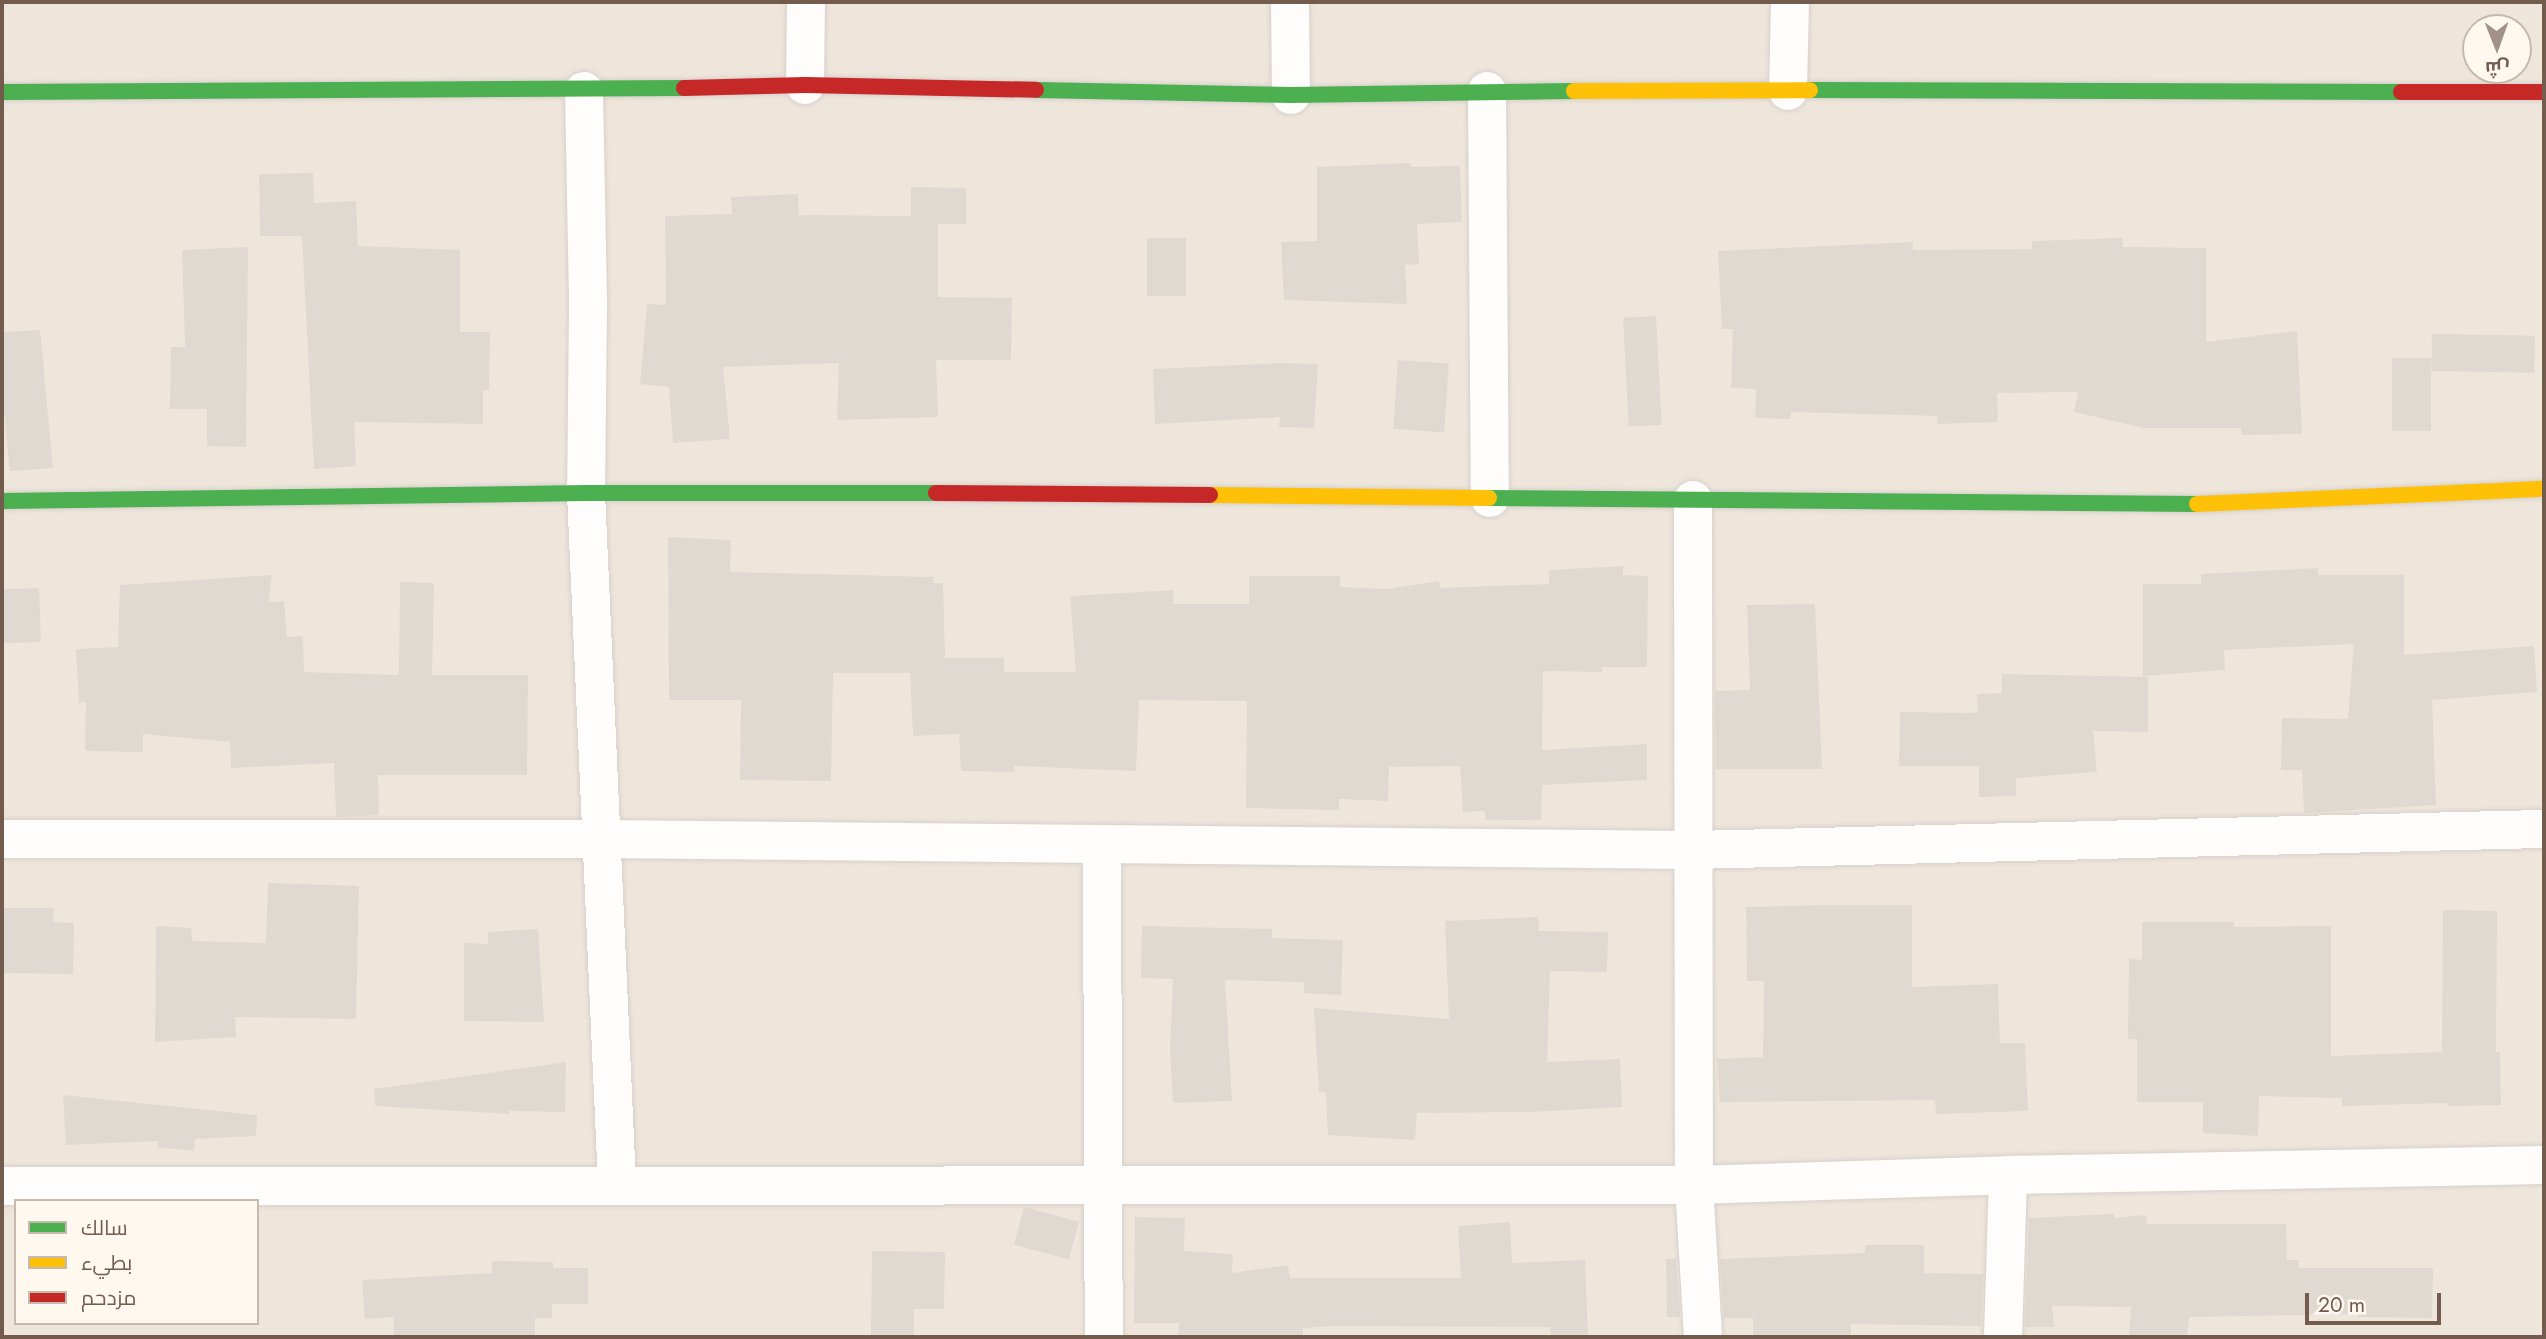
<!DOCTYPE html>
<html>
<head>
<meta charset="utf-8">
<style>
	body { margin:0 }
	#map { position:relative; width:2546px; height:1339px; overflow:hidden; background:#f7f3ed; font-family:Jost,Cairo,sans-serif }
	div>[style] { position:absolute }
	.residential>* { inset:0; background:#efe6db }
	.building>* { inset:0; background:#e0d9d2; transform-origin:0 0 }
	.roads { filter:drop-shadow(0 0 2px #d6d0cb) drop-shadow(0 0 2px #d6d0cb) }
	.street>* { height:38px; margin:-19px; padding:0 19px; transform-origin:19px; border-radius:19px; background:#fefdfc }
	.fast>* { height:16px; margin:-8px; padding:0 8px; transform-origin:8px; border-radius:8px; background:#4caf50 }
	.slow>* { height:16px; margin:-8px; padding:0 8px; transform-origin:8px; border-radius:8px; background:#ffc107 }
	.jam>* { height:16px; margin:-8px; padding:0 8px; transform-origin:8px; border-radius:8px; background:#c62828 }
	span { translate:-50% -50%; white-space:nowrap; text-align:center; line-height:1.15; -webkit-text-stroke:5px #fef8ef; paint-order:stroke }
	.frame { position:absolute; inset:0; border:4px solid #735c4e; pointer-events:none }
	.legend { position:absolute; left:14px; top:1199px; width:245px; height:126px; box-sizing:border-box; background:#fef8ef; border:2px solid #c6baaf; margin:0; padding:9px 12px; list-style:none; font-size:21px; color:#735c4e }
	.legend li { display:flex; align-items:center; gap:14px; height:35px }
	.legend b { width:35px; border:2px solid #c6baaf }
	.north { position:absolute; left:2462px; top:14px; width:70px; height:70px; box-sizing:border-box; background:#fef8ef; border:2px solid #c6baaf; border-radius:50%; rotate:179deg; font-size:19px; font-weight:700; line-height:28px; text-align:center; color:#735c4e }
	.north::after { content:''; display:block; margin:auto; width:24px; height:32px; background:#a19186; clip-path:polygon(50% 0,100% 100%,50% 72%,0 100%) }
	.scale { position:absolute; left:2305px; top:1293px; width:136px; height:32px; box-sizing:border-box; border:4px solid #735c4e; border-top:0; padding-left:9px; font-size:21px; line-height:24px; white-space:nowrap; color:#735c4e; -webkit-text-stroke:5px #fef8ef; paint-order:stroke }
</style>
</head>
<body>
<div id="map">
	<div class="residential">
		<i style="clip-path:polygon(evenodd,2px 2px,2544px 2px,2544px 1337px,2px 1337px,2px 2px,2476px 28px,2518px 28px,2518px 70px,2476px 70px,2476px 28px,2px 2px,16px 1201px,257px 1201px,257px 1323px,16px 1323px,16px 1201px)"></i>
	</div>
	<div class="building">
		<i style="clip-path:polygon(1410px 163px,1411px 167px,1460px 166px,1462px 222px,1417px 224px,1419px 264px,1405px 265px,1407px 304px,1284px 300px,1281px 242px,1317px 241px,1317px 167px)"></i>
		<i style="clip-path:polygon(313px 173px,314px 203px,356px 201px,358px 246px,460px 250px,460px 332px,490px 332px,489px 390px,483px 390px,483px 424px,354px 422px,356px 466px,314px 469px,302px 236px,260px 236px,259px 174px)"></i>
		<i style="clip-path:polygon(911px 187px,966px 188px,966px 224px,938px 224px,938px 297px,1012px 298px,1011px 360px,936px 360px,938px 417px,837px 420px,839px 363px,723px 367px,730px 439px,673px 443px,669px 387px,640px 384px,647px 304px,666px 305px,665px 216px,732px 214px,731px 197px,798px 194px,799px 215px,911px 216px)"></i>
		<i style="left:1147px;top:238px;width:39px;height:58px"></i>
		<i style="clip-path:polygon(2122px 238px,2123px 247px,2206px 248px,2206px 342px,2297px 331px,2302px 434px,2241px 435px,2241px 428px,2144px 428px,2074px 412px,2078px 392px,1997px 393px,1998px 422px,1938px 424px,1937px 416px,1791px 412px,1791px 419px,1755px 418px,1756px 389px,1731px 388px,1733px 329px,1722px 329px,1718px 251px,1913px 242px,1913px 250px,2032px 249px,2032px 241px)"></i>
		<i style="clip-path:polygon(248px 247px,246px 447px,207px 446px,207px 409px,170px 409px,171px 347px,185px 347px,182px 250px)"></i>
		<i style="left:1656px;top:316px;width:109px;height:33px;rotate:87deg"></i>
		<i style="clip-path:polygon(40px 330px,53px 468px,10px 471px,2px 391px,2px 332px)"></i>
		<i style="left:2432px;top:334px;width:103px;height:37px;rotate:1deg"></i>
		<i style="left:2392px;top:358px;width:39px;height:73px"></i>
		<i style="left:1398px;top:360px;width:51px;height:69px;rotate:4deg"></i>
		<i style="clip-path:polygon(1280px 363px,1318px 364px,1314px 428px,1279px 427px,1280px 417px,1155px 424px,1153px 369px)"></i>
		<i style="clip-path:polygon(668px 537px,731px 540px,730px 572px,934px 577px,933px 583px,943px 583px,945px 658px,1004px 658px,1004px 672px,1076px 672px,1070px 596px,1174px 590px,1173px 604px,1249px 604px,1249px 576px,1340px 576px,1340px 587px,1387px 589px,1439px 581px,1440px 588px,1549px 584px,1549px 570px,1623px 566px,1623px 575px,1648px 576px,1647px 667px,1602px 667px,1602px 672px,1543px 671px,1542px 750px,1647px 744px,1647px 780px,1542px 785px,1541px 820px,1485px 820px,1485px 811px,1463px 812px,1460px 766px,1389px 767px,1388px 801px,1339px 799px,1339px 810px,1246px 808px,1247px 701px,1139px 700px,1136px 771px,1014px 766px,1014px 772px,961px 771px,959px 734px,913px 736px,910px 673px,833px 673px,831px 781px,740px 780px,741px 700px,669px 700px)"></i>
		<i style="clip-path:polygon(2318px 568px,2318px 575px,2404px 575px,2404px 655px,2534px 646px,2537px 692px,2432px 700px,2436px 805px,2304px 813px,2302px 770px,2281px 770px,2282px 718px,2348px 719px,2354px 644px,2224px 650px,2225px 670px,2143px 676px,2143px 584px,2201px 584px,2201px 574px)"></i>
		<i style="clip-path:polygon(272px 575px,268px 602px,284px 601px,287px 637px,303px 636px,304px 672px,399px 675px,400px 582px,434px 583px,432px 675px,528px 675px,527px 775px,378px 775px,379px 815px,336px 817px,334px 763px,231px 768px,230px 742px,143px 734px,143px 752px,85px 751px,86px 702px,79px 703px,76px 649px,118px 647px,120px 585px)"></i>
		<i style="left:39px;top:588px;width:54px;height:37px;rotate:88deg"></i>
		<i style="clip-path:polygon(1815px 604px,1822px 769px,1716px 769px,1715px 691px,1750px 690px,1747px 605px)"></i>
		<i style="clip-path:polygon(2002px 674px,2148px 677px,2148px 732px,2093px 731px,2097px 772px,2016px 778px,2016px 796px,1979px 797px,1979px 766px,1899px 766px,1900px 712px,1978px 713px,1977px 694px,2002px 693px)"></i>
		<i style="clip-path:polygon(268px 883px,359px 886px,356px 1019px,235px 1017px,236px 1037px,155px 1042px,156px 926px,191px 928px,192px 941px,266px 943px)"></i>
		<i style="clip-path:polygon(1824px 905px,1912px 905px,1912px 987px,1998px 984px,2000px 1043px,2025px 1043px,2028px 1111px,1936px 1114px,1935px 1100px,1720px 1102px,1717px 1059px,1763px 1057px,1764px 981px,1747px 981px,1746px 907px)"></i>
		<i style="clip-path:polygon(2px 908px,54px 908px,53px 922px,74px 923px,73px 974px,2px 973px)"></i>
		<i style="clip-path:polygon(2443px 910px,2497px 911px,2496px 1052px,2500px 1052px,2501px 1105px,2448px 1106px,2448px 1103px,2342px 1106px,2342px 1098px,2259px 1096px,2258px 1136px,2203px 1133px,2203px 1102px,2137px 1102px,2137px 1039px,2128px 1039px,2129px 958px,2142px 960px,2142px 922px,2234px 922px,2234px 927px,2331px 926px,2331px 1056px,2442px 1052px)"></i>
		<i style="clip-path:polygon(1538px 917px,1539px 931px,1608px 932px,1607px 972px,1550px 971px,1547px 1062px,1620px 1059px,1622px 1107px,1532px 1112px,1417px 1113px,1415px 1140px,1328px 1135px,1326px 1092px,1319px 1092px,1314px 1008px,1449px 1019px,1445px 921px)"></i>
		<i style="clip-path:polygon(1142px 926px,1272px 929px,1272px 938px,1343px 940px,1341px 995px,1304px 993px,1304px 982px,1225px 980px,1232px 1101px,1173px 1103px,1170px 1048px,1173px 979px,1141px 978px)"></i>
		<i style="clip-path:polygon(538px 929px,544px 1022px,464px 1021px,464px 943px,488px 944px,488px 932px)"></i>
		<i style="clip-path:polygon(566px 1062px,565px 1112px,509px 1111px,509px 1114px,375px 1106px,374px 1089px)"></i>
		<i style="clip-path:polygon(63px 1095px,257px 1115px,256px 1136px,195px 1139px,194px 1151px,157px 1147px,158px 1141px,66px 1145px)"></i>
		<i style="left:1024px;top:1207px;width:57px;height:39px;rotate:15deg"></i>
		<i style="clip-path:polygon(2114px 1214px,2114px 1218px,2146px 1215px,2147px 1224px,2286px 1224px,2287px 1260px,2299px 1260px,2299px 1268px,2433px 1268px,2432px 1318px,2358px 1317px,2358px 1314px,2189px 1317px,2187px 1337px,2129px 1337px,2131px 1307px,2052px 1306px,2054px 1327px,2025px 1327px,2029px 1218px)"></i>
		<i style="clip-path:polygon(1135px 1217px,1185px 1218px,1184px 1251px,1233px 1254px,1232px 1273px,1288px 1265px,1290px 1278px,1461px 1278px,1458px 1226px,1510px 1222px,1512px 1263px,1585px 1260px,1588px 1337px,1551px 1337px,1550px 1327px,1336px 1326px,1303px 1328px,1303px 1337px,1178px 1337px,1179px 1323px,1134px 1323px)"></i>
		<i style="clip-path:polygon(1865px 1245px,1924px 1245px,1924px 1273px,1983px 1274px,1981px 1326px,1851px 1324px,1851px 1337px,1753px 1337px,1753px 1318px,1724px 1318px,1720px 1259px,1865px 1253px)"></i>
		<i style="clip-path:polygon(872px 1251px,945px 1252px,944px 1309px,914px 1309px,914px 1337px,871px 1337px)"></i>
		<i style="clip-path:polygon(1666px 1259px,1676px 1259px,1680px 1317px,1667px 1317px)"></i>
		<i style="clip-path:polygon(492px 1261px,553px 1262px,553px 1268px,588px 1268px,588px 1304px,552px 1304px,552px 1318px,535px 1318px,535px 1337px,394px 1337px,394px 1317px,365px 1319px,362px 1280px,492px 1273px)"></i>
	</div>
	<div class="roads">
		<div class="street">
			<i style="left:1290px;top:2px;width:93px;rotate:89.4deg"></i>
			<i style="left:805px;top:85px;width:83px;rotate:-89.3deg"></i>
			<i style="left:584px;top:91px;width:216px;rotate:88.9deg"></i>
			<i style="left:588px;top:307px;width:186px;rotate:90.6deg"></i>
			<i style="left:586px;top:493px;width:692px;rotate:87.43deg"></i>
			<i style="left:1487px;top:91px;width:407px;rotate:89.6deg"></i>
			<i style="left:1788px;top:91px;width:89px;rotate:-88.7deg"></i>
			<i style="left:1693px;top:500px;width:685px;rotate:89.92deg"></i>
			<i style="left:1694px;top:1185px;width:152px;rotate:86.6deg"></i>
			<i style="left:2px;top:839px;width:599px"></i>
			<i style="left:601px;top:839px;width:1093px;rotate:0.58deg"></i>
			<i style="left:1694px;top:850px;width:850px;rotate:-1.42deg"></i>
			<i style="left:1102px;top:846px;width:491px;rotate:89.8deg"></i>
			<i style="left:2px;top:1186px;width:1692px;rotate:-0.03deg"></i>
			<i style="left:1694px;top:1185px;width:314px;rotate:-1.8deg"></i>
			<i style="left:2008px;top:1175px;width:536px;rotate:-1.07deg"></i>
			<i style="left:2003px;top:1337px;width:162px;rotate:-88.2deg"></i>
		</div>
		<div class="fast">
			<i style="left:1036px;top:90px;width:255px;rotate:1.1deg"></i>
			<i style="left:1291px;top:95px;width:283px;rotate:-0.8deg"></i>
			<i style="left:1810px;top:90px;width:591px;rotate:0.19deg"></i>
			<i style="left:2px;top:92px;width:682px;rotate:-0.34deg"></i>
			<i style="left:1489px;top:498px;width:708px;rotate:0.49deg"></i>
			<i style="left:2px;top:501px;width:584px;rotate:-0.78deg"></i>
			<i style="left:586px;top:493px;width:350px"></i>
		</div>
		<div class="slow">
			<i style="left:1574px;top:91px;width:236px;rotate:-0.2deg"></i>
			<i style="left:1210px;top:495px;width:279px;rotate:0.6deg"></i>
			<i style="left:2197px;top:504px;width:347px;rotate:-2.5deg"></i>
		</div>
		<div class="jam">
			<i style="left:684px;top:88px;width:121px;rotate:-1.4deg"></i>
			<i style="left:805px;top:85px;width:231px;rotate:1.2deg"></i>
			<i style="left:2401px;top:92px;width:143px"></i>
			<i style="left:936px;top:493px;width:274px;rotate:0.4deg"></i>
		</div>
	</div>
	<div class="frame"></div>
	<ul class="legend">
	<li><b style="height:9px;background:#4caf50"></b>سالك</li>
	<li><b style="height:9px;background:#ffc107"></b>بطيء</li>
	<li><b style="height:9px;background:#c62828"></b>مزدحم</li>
	</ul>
	<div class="north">ش</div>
	<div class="scale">20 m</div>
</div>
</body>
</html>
